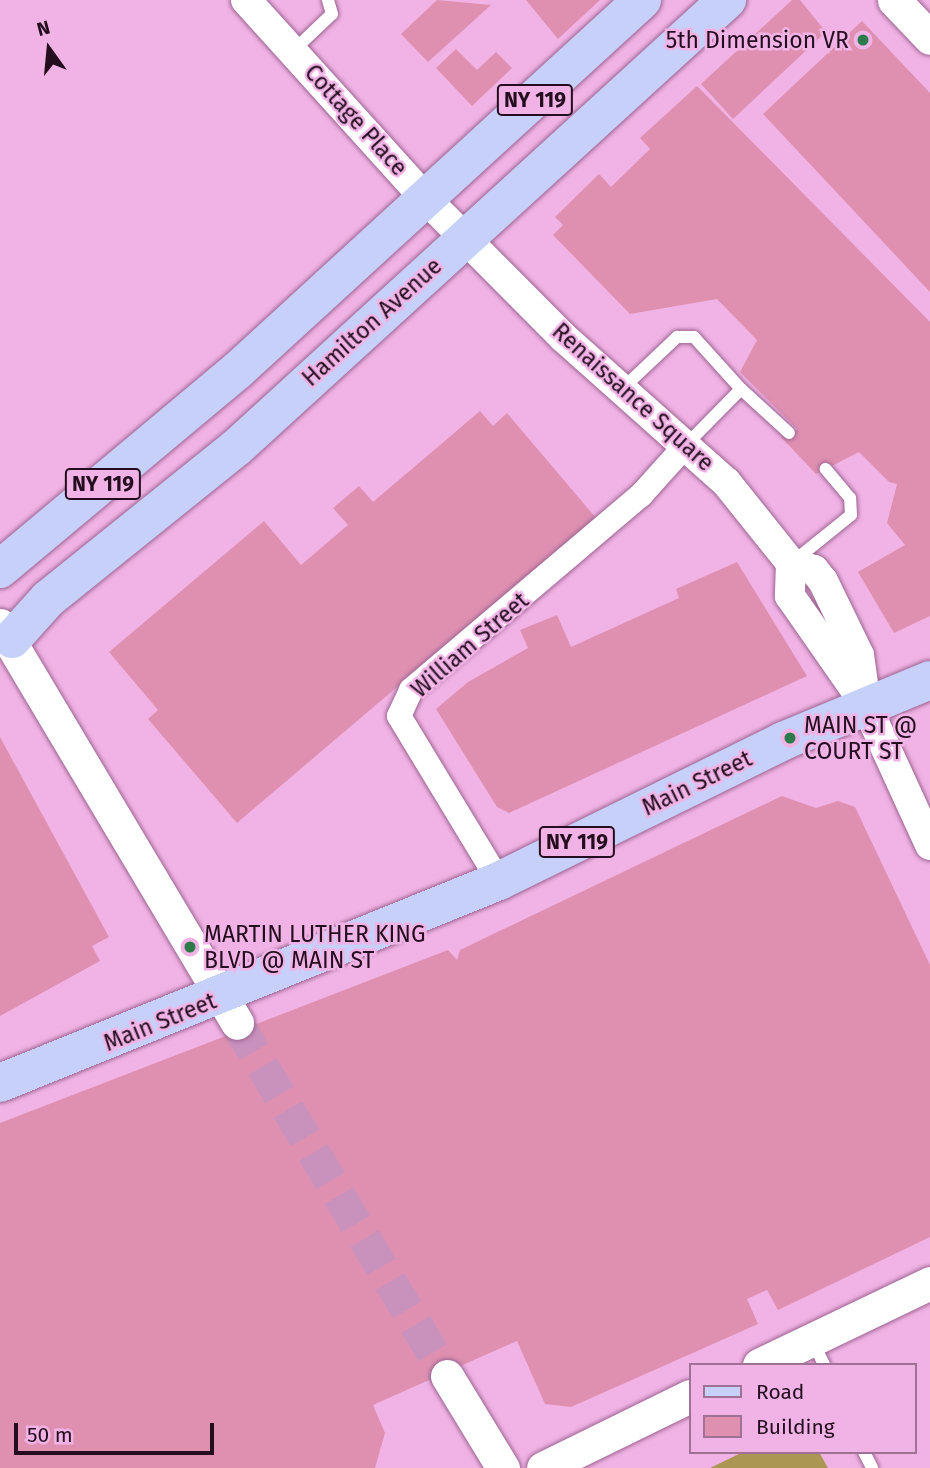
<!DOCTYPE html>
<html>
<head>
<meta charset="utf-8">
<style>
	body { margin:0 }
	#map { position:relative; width:930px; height:1468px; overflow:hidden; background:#f1b3e5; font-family:"Fira Sans",sans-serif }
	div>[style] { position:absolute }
	.green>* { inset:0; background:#ab9753 }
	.building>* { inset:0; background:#df90b1 }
	.secondary-tunnel>* { height:33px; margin-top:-16.5px; transform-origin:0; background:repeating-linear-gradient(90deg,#c892bd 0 33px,transparent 0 50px) }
	.roads { filter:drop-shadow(0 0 2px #9c6492) drop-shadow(0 0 2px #9c6492) }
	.service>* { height:12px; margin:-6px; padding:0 6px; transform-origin:6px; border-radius:6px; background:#fff }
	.minor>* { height:24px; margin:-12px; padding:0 12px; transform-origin:12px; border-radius:12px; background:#fff }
	.tertiary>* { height:30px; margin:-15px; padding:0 15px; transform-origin:15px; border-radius:15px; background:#fff }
	.secondary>* { height:33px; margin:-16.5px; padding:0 16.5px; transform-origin:16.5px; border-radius:16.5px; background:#fff }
	.primary>* { height:38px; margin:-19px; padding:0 19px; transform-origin:19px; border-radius:19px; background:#c6d0f9 }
	.dots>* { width:19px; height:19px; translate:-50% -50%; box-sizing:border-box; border:4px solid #f1b3e5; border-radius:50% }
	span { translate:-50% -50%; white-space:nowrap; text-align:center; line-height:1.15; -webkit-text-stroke:5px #f1b3e5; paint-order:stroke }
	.shield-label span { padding:2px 5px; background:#f1b3e5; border:2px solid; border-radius:5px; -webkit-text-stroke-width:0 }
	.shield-label { font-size:21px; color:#230d1f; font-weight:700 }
	.poi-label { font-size:23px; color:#230d1f }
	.right { translate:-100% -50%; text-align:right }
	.left { translate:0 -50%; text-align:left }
	.street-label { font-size:23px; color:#230d1f }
	.legend { position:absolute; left:689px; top:1363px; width:228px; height:91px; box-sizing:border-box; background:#f1b3e5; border:2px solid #9f7196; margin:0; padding:9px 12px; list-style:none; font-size:21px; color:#230d1f }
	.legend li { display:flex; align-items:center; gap:14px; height:35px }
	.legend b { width:35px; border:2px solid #9f7196 }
	.north { position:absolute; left:14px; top:14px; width:70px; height:70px; -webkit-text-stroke:5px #f1b3e5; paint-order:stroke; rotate:345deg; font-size:19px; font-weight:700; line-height:28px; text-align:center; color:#230d1f }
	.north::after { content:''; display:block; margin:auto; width:24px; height:32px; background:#230d1f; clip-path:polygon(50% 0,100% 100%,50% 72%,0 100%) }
	.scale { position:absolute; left:14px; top:1423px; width:200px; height:32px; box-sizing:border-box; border:4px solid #230d1f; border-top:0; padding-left:9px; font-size:21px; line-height:24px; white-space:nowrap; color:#230d1f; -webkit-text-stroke:5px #f1b3e5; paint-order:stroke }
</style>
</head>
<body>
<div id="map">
	<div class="green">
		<i style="clip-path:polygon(743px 1452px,819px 1452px,828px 1468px,710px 1468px)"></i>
	</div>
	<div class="building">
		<i style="clip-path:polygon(437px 0,491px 5px,428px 62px,401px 34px)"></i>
		<i style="clip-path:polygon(526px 0,600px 0,558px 39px)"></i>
		<i style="clip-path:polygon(792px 0,800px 0,826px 32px,733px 119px,701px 84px)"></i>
		<i style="clip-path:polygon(862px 21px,930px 93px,930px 292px,763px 114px)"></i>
		<i style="clip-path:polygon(456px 49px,477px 70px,496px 52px,512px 68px,472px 106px,436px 68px)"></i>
		<i style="clip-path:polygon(697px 86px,930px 322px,930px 616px,894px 633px,858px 572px,905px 545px,887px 523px,897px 484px,889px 482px,859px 452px,816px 474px,781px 437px,797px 429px,740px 372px,757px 340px,717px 299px,630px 314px,553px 235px,563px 225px,555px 217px,599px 174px,611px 187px,650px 149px,640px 138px)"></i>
		<i style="clip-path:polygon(480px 411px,493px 426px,507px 413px,596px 518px,237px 823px,148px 719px,158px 710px,109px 652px,264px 521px,301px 565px,348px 525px,333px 508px,359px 486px,373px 502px)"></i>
		<i style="clip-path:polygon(737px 562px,807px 676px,509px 813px,497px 807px,436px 709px,468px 682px,528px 648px,520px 630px,557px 615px,571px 647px,679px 598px,676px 589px)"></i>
		<i style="clip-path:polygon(0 737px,109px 937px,92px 946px,100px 961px,0 1016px)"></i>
		<i style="clip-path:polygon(782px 796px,816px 808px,838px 801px,855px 807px,930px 965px,930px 1237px,778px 1310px,767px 1290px,747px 1299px,758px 1324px,571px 1407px,545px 1404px,517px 1341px,373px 1405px,385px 1433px,375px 1468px,0 1468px,0 1123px,448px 950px,457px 960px,460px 950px)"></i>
	</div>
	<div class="secondary-tunnel">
		<i style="left:237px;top:1023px;width:411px;rotate:59.3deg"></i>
	</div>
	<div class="roads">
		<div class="service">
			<i style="left:294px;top:50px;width:52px;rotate:-43.5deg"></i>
			<i style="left:332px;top:14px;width:15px;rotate:-106deg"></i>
			<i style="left:622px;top:389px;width:76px;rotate:-43.4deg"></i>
			<i style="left:677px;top:337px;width:17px"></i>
			<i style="left:694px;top:337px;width:70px;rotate:47.9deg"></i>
			<i style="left:741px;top:389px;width:78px;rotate:134.5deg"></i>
			<i style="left:741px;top:389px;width:65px;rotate:42.5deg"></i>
			<i style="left:794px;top:561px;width:73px;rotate:-38.9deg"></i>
			<i style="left:851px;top:515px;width:17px;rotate:-93deg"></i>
			<i style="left:850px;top:498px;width:38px;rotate:-130deg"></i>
			<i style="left:812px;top:1340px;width:28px;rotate:64deg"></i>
			<i style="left:864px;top:1452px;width:18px;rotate:63deg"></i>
		</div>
		<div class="minor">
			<i style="left:499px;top:881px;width:193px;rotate:-121.2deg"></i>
			<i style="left:399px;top:716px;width:29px;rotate:-65deg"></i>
			<i style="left:411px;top:690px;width:302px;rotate:-40.3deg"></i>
			<i style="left:641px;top:495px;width:67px;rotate:-48deg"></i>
		</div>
		<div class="tertiary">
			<i style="left:246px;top:0;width:270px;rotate:47.9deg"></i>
			<i style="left:427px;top:200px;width:193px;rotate:45.2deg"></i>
			<i style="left:563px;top:337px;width:218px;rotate:41.7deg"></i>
			<i style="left:726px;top:482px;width:104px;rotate:51.3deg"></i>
			<i style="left:791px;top:563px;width:33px;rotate:92deg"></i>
			<i style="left:790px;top:596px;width:133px;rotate:55.1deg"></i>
			<i style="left:866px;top:705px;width:154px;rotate:65.4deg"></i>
			<i style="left:791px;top:563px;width:24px;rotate:17deg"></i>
			<i style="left:814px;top:570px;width:14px;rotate:51deg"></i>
			<i style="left:823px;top:581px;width:82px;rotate:64.1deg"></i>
			<i style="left:859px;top:655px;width:50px;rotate:82deg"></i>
		</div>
		<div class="secondary">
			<i style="left:894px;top:0;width:52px;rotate:46.5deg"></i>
			<i style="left:0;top:625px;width:463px;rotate:59.2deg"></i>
			<i style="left:759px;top:1365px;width:190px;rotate:-25.6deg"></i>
			<i style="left:447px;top:1376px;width:108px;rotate:58.7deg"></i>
			<i style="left:543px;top:1468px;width:164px;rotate:-26.1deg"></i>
		</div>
		<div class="primary">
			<i style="left:0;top:569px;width:310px;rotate:-39.9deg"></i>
			<i style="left:238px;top:370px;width:548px;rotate:-42.48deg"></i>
			<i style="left:12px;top:639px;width:54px;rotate:-48deg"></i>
			<i style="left:48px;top:599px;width:241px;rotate:-38.8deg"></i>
			<i style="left:236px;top:448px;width:665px;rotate:-42.38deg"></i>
			<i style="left:0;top:1083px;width:538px;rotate:-22.04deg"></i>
			<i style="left:499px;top:881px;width:317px;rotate:-26.2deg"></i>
			<i style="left:783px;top:741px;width:159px;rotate:-22.5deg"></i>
		</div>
	</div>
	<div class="dots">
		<i style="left:863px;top:40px;background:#2c7b4a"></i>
		<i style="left:790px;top:738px;background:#2c7b4a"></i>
		<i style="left:190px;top:947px;background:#2c7b4a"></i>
	</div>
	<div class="shield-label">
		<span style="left:535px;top:100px">NY 119</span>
		<span style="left:103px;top:484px">NY 119</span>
		<span style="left:577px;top:842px">NY 119</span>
	</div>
	<div class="poi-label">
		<span class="right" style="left:849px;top:40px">5th Dimension VR</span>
		<span class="left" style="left:804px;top:738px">MAIN ST @<br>COURT ST</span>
		<span class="left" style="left:204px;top:947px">MARTIN LUTHER KING<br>BLVD @ MAIN ST</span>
	</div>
	<div class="street-label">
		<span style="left:356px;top:120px;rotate:48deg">Cottage Place</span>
		<span style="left:372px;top:322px;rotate:-42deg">Hamilton Avenue</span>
		<span style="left:633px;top:397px;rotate:42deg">Renaissance Square</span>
		<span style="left:470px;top:645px;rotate:-41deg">William Street</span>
		<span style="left:697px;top:783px;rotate:-26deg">Main Street</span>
		<span style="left:160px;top:1022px;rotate:-22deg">Main Street</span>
	</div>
	<ul class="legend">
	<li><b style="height:9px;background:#c6d0f9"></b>Road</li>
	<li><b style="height:19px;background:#df90b1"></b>Building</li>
	</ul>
	<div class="north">N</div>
	<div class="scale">50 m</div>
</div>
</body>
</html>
